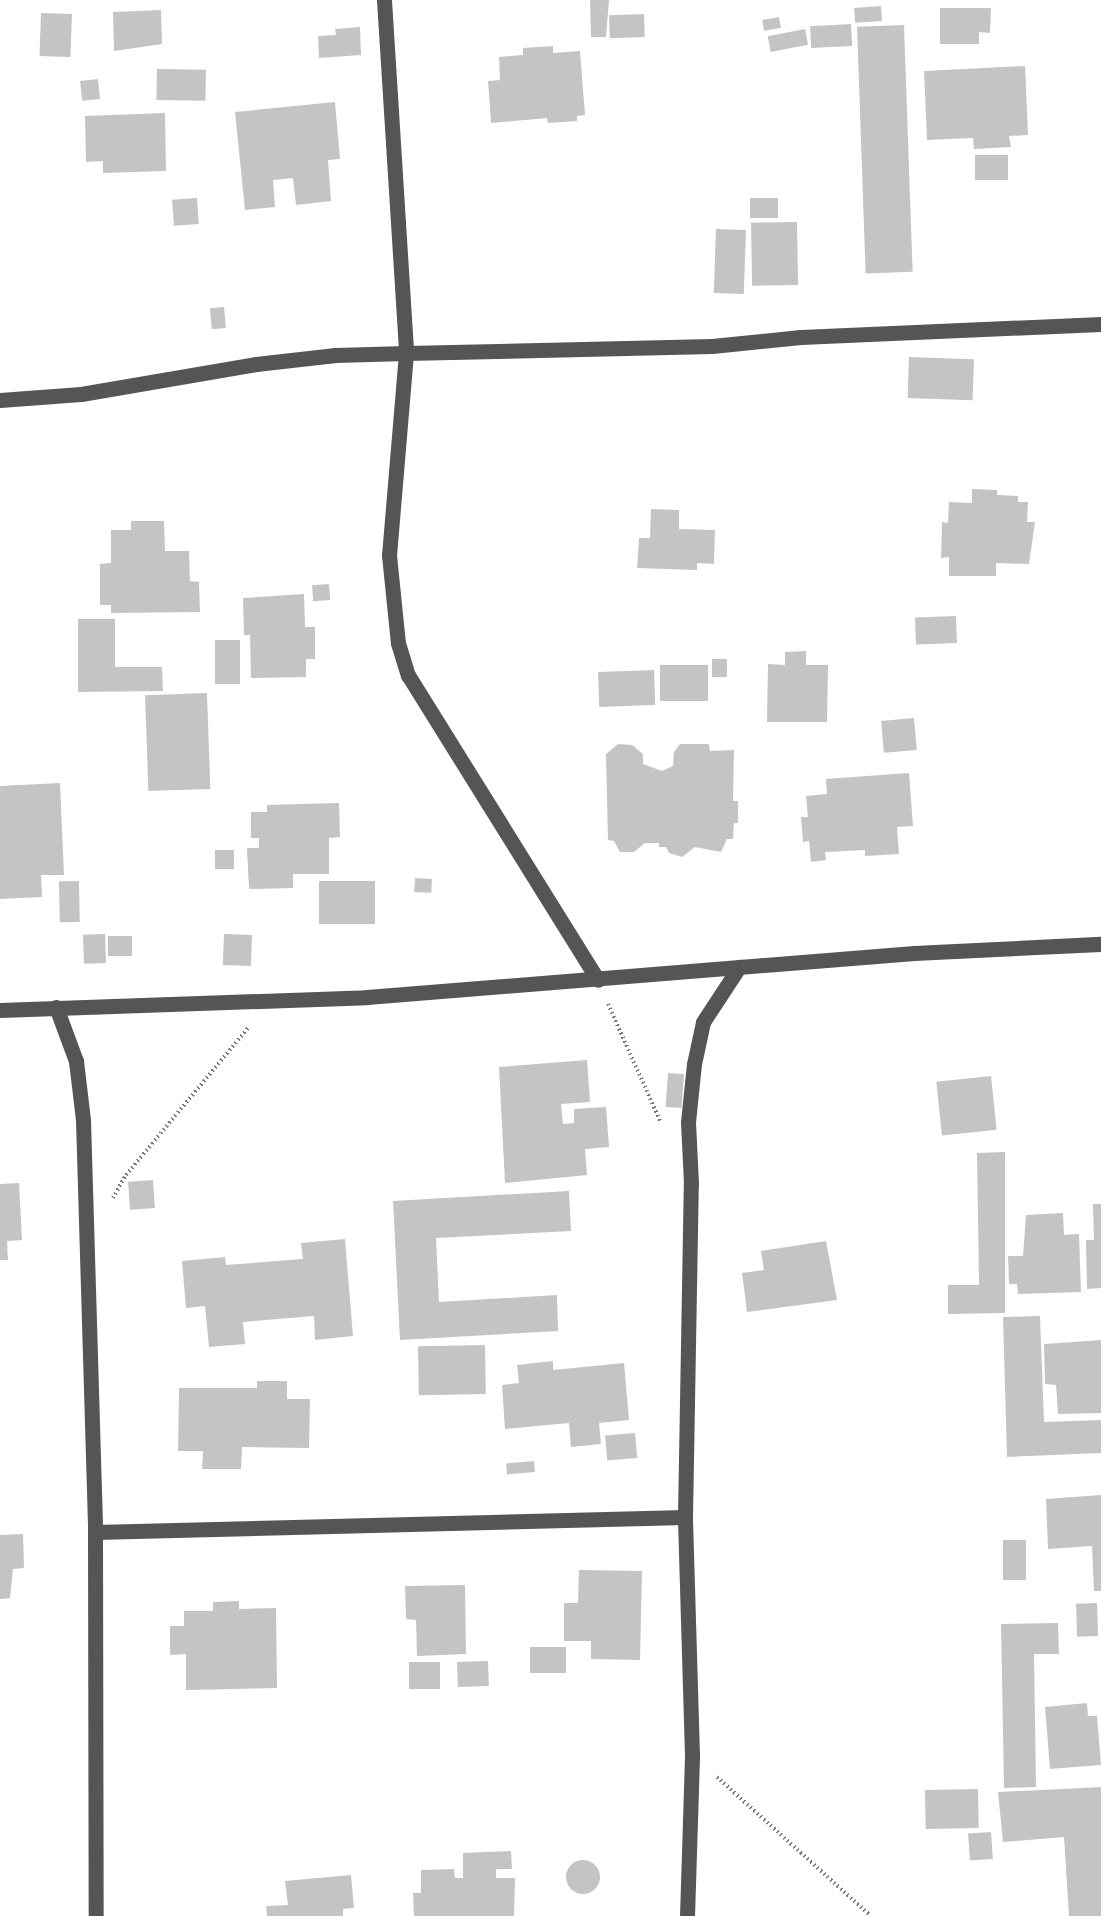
<!DOCTYPE html>
<html>
<head>
<meta charset="utf-8">
<style>
	body { margin:0 }
	#map { position:relative; width:1101px; height:1916px; overflow:hidden; background:#fff; font-family:"Space Grotesk",sans-serif }
	div>[style] { position:absolute }
	.building>* { inset:0; background:#c4c4c4; transform-origin:0 0 }
	.round { border-radius:50% }
	.path>* { height:4px; margin-top:-2px; transform-origin:0; background:repeating-linear-gradient(90deg,#777 0 1.5px,transparent 0 4.5px) }
	.minor>* { height:15px; margin:-7.5px; padding:0 7.5px; transform-origin:7.5px; border-radius:7.5px; background:#555 }
	span { translate:-50% -50%; white-space:nowrap; text-align:center; line-height:1.15; -webkit-text-stroke:5px #fff; paint-order:stroke }
</style>
</head>
<body>
<div id="map">
	<div class="building">
		<i style="clip-path:polygon(590px 0,609px 0,606px 37px,591px 37px)"></i>
		<i style="left:881px;top:6px;width:15px;height:27px;rotate:86deg"></i>
		<i style="clip-path:polygon(940px 8px,991px 8px,990px 33px,979px 32px,979px 44px,940px 44px)"></i>
		<i style="clip-path:polygon(161px 10px,162px 44px,114px 51px,113px 12px)"></i>
		<i style="left:41px;top:13px;width:31px;height:43px;rotate:2deg"></i>
		<i style="left:644px;top:14px;width:23px;height:35px;rotate:88deg"></i>
		<i style="left:779px;top:17px;width:11px;height:17px;rotate:80deg"></i>
		<i style="left:851px;top:24px;width:22px;height:41px;rotate:87deg"></i>
		<i style="left:904px;top:25px;width:247px;height:47px;rotate:88deg"></i>
		<i style="clip-path:polygon(360px 27px,361px 55px,319px 58px,318px 36px,336px 35px,335px 29px)"></i>
		<i style="left:805px;top:29px;width:16px;height:38px;rotate:79deg"></i>
		<i style="clip-path:polygon(553px 46px,553px 53px,580px 51px,585px 115px,577px 116px,577px 121px,548px 123px,547px 118px,491px 123px,488px 81px,500px 80px,499px 57px,523px 55px,523px 48px)"></i>
		<i style="clip-path:polygon(1025px 66px,1028px 135px,1009px 136px,1011px 147px,974px 149px,973px 138px,927px 140px,924px 71px)"></i>
		<i style="left:157px;top:69px;width:49px;height:31px;rotate:1deg"></i>
		<i style="left:98px;top:79px;width:20px;height:18px;rotate:84deg"></i>
		<i style="clip-path:polygon(335px 102px,340px 159px,328px 160px,331px 201px,296px 205px,293px 178px,273px 180px,275px 207px,245px 210px,235px 112px)"></i>
		<i style="clip-path:polygon(165px 113px,166px 171px,103px 173px,103px 161px,86px 162px,85px 116px)"></i>
		<i style="left:975px;top:155px;width:33px;height:25px"></i>
		<i style="left:197px;top:198px;width:26px;height:25px;rotate:86deg"></i>
		<i style="left:778px;top:198px;width:20px;height:28px;rotate:90deg"></i>
		<i style="left:797px;top:222px;width:63px;height:46px;rotate:89deg"></i>
		<i style="left:716px;top:229px;width:30px;height:64px;rotate:2deg"></i>
		<i style="left:224px;top:307px;width:21px;height:14px;rotate:85deg"></i>
		<i style="left:909px;top:357px;width:65px;height:41px;rotate:2deg"></i>
		<i style="clip-path:polygon(972px 489px,997px 490px,997px 495px,1018px 496px,1018px 502px,1028px 502px,1027px 522px,1035px 522px,1029px 564px,996px 563px,996px 576px,949px 576px,949px 557px,941px 558px,942px 522px,948px 523px,949px 502px,972px 503px)"></i>
		<i style="clip-path:polygon(651px 509px,679px 510px,679px 529px,715px 530px,714px 564px,697px 563px,697px 570px,637px 568px,639px 538px,650px 538px)"></i>
		<i style="clip-path:polygon(131px 521px,164px 521px,165px 551px,189px 551px,190px 581px,199px 582px,200px 612px,111px 613px,111px 605px,100px 605px,100px 564px,111px 563px,111px 530px,131px 530px)"></i>
		<i style="left:329px;top:584px;width:16px;height:17px;rotate:86deg"></i>
		<i style="clip-path:polygon(304px 594px,305px 627px,315px 627px,315px 659px,306px 659px,306px 677px,251px 678px,250px 635px,244px 635px,243px 598px)"></i>
		<i style="left:956px;top:616px;width:27px;height:41px;rotate:88deg"></i>
		<i style="clip-path:polygon(78px 619px,115px 619px,115px 667px,162px 667px,163px 691px,78px 692px)"></i>
		<i style="left:215px;top:640px;width:25px;height:44px"></i>
		<i style="clip-path:polygon(806px 651px,806px 665px,828px 665px,827px 722px,767px 722px,768px 664px,785px 665px,785px 652px)"></i>
		<i style="left:727px;top:659px;width:18px;height:15px;rotate:90deg"></i>
		<i style="left:708px;top:665px;width:36px;height:48px;rotate:90deg"></i>
		<i style="left:654px;top:670px;width:35px;height:56px;rotate:88deg"></i>
		<i style="left:207px;top:693px;width:96px;height:62px;rotate:88deg"></i>
		<i style="left:914px;top:718px;width:32px;height:33px;rotate:85deg"></i>
		<i style="clip-path:polygon(618px 744px,632px 745px,643px 754px,643px 764px,662px 771px,673px 766px,674px 752px,680px 744px,709px 744px,710px 751px,734px 750px,733px 801px,738px 801px,738px 823px,734px 823px,733px 839px,727px 839px,721px 852px,695px 847px,682px 857px,669px 853px,666px 847px,659px 847px,659px 843px,645px 843px,634px 852px,620px 852px,614px 841px,608px 840px,606px 754px)"></i>
		<i style="clip-path:polygon(909px 773px,913px 826px,897px 827px,899px 854px,865px 856px,865px 850px,825px 852px,826px 860px,811px 862px,809px 841px,803px 842px,801px 817px,808px 817px,806px 796px,827px 794px,826px 779px)"></i>
		<i style="clip-path:polygon(60px 783px,64px 875px,41px 875px,42px 897px,0 899px,0 786px)"></i>
		<i style="clip-path:polygon(339px 803px,340px 837px,329px 838px,329px 874px,293px 874px,293px 888px,249px 889px,247px 848px,259px 848px,259px 838px,251px 838px,251px 812px,267px 812px,267px 805px)"></i>
		<i style="left:215px;top:850px;width:19px;height:19px"></i>
		<i style="left:415px;top:878px;width:17px;height:14px;rotate:3deg"></i>
		<i style="left:79px;top:881px;width:41px;height:20px;rotate:89deg"></i>
		<i style="left:319px;top:881px;width:56px;height:43px"></i>
		<i style="left:105px;top:934px;width:29px;height:22px;rotate:88deg"></i>
		<i style="left:224px;top:934px;width:28px;height:31px;rotate:2deg"></i>
		<i style="left:132px;top:936px;width:20px;height:24px;rotate:90deg"></i>
		<i style="clip-path:polygon(587px 1060px,590px 1102px,561px 1104px,563px 1124px,574px 1123px,574px 1109px,606px 1107px,609px 1147px,585px 1149px,587px 1175px,505px 1183px,499px 1067px)"></i>
		<i style="left:668px;top:1073px;width:16px;height:34px;rotate:4deg"></i>
		<i style="left:991px;top:1076px;width:54px;height:55px;rotate:84deg"></i>
		<i style="clip-path:polygon(1005px 1152px,1005px 1313px,948px 1314px,948px 1285px,979px 1285px,977px 1153px)"></i>
		<i style="left:153px;top:1180px;width:28px;height:25px;rotate:86deg"></i>
		<i style="clip-path:polygon(19px 1183px,22px 1240px,7px 1241px,8px 1260px,0 1260px,0 1184px)"></i>
		<i style="clip-path:polygon(569px 1191px,571px 1231px,436px 1238px,439px 1302px,557px 1295px,558px 1331px,400px 1340px,393px 1201px)"></i>
		<i style="clip-path:polygon(1093px 1204px,1101px 1204px,1101px 1288px,1087px 1289px,1086px 1240px,1094px 1240px)"></i>
		<i style="clip-path:polygon(1063px 1213px,1064px 1235px,1079px 1234px,1081px 1292px,1018px 1294px,1017px 1284px,1009px 1284px,1008px 1256px,1023px 1256px,1026px 1215px)"></i>
		<i style="clip-path:polygon(345px 1239px,353px 1336px,315px 1340px,314px 1316px,243px 1322px,245px 1344px,209px 1347px,205px 1306px,186px 1308px,182px 1261px,225px 1257px,226px 1265px,303px 1259px,301px 1243px)"></i>
		<i style="clip-path:polygon(826px 1241px,837px 1300px,747px 1312px,742px 1273px,764px 1270px,761px 1251px)"></i>
		<i style="clip-path:polygon(1040px 1316px,1044px 1422px,1101px 1420px,1101px 1453px,1007px 1457px,1003px 1317px)"></i>
		<i style="clip-path:polygon(1101px 1340px,1101px 1413px,1058px 1414px,1056px 1385px,1045px 1384px,1044px 1344px)"></i>
		<i style="left:485px;top:1345px;width:49px;height:67px;rotate:89deg"></i>
		<i style="clip-path:polygon(553px 1361px,553px 1370px,624px 1363px,629px 1420px,599px 1423px,601px 1444px,571px 1447px,569px 1423px,505px 1429px,502px 1385px,519px 1383px,517px 1365px)"></i>
		<i style="clip-path:polygon(257px 1381px,287px 1381px,287px 1399px,310px 1399px,309px 1448px,242px 1447px,241px 1469px,202px 1469px,203px 1451px,178px 1451px,179px 1388px,257px 1388px)"></i>
		<i style="left:635px;top:1433px;width:25px;height:30px;rotate:85deg"></i>
		<i style="left:534px;top:1461px;width:11px;height:28px;rotate:85deg"></i>
		<i style="clip-path:polygon(1101px 1495px,1101px 1591px,1094px 1591px,1092px 1546px,1048px 1549px,1046px 1499px)"></i>
		<i style="clip-path:polygon(23px 1534px,24px 1568px,13px 1569px,10px 1598px,0 1599px,0 1535px)"></i>
		<i style="left:1003px;top:1540px;width:23px;height:40px"></i>
		<i style="clip-path:polygon(579px 1570px,642px 1571px,640px 1660px,591px 1659px,591px 1641px,564px 1641px,564px 1603px,578px 1603px)"></i>
		<i style="clip-path:polygon(465px 1585px,466px 1654px,417px 1656px,416px 1620px,406px 1619px,405px 1586px)"></i>
		<i style="clip-path:polygon(239px 1601px,239px 1609px,276px 1608px,277px 1688px,186px 1690px,186px 1654px,170px 1655px,170px 1626px,184px 1626px,184px 1611px,213px 1611px,213px 1602px)"></i>
		<i style="left:1097px;top:1603px;width:33px;height:21px;rotate:88deg"></i>
		<i style="clip-path:polygon(1058px 1623px,1059px 1654px,1034px 1654px,1036px 1787px,1004px 1788px,1001px 1624px)"></i>
		<i style="left:530px;top:1647px;width:36px;height:26px"></i>
		<i style="left:488px;top:1661px;width:25px;height:31px;rotate:88deg"></i>
		<i style="left:409px;top:1662px;width:31px;height:27px"></i>
		<i style="clip-path:polygon(1087px 1703px,1088px 1716px,1097px 1716px,1101px 1765px,1050px 1769px,1045px 1707px)"></i>
		<i style="clip-path:polygon(1101px 1787px,1101px 1916px,1069px 1916px,1064px 1837px,1003px 1842px,998px 1792px)"></i>
		<i style="left:978px;top:1789px;width:39px;height:53px;rotate:89deg"></i>
		<i style="left:991px;top:1832px;width:27px;height:23px;rotate:86deg"></i>
		<i style="clip-path:polygon(511px 1851px,512px 1869px,496px 1869px,496px 1878px,515px 1878px,514px 1916px,414px 1916px,413px 1893px,421px 1893px,421px 1870px,454px 1869px,455px 1878px,463px 1878px,463px 1853px)"></i>
		<i class="round" style="left:566px;top:1860px;width:34px;height:34px"></i>
		<i style="clip-path:polygon(351px 1875px,354px 1908px,343px 1909px,343px 1916px,267px 1916px,266px 1906px,288px 1905px,285px 1881px)"></i>
	</div>
	<div class="path">
		<i style="left:608px;top:1004px;width:130px;rotate:66deg"></i>
		<i style="left:113px;top:1198px;width:26px;rotate:-61deg"></i>
		<i style="left:126px;top:1175px;width:191px;rotate:-50.3deg"></i>
		<i style="left:717px;top:1777px;width:207px;rotate:42.1deg"></i>
	</div>
	<div class="minor">
		<i style="left:384px;top:0;width:354px;rotate:86.4deg"></i>
		<i style="left:406px;top:353px;width:306px;rotate:-1.3deg"></i>
		<i style="left:712px;top:346px;width:89px;rotate:-5.8deg"></i>
		<i style="left:801px;top:337px;width:300px;rotate:-2.5deg"></i>
		<i style="left:0;top:400px;width:81px;rotate:-4.2deg"></i>
		<i style="left:81px;top:394px;width:178px;rotate:-9.7deg"></i>
		<i style="left:256px;top:364px;width:80px;rotate:-6.5deg"></i>
		<i style="left:335px;top:355px;width:71px;rotate:-1.6deg"></i>
		<i style="left:406px;top:353px;width:203px;rotate:94.8deg"></i>
		<i style="left:389px;top:555px;width:88px;rotate:84.2deg"></i>
		<i style="left:398px;top:643px;width:34px;rotate:73deg"></i>
		<i style="left:408px;top:675px;width:359px;rotate:58.1deg"></i>
		<i style="left:56px;top:1007px;width:58px;rotate:69.7deg"></i>
		<i style="left:76px;top:1061px;width:59px;rotate:83.2deg"></i>
		<i style="left:83px;top:1120px;width:412px;rotate:88.3deg"></i>
		<i style="left:95px;top:1532px;width:384px;rotate:89.9deg"></i>
		<i style="left:0;top:1010px;width:367px;rotate:-2deg"></i>
		<i style="left:367px;top:997px;width:549px;rotate:-4.6deg"></i>
		<i style="left:914px;top:953px;width:187px;rotate:-2.8deg"></i>
		<i style="left:95px;top:1532px;width:590px;rotate:-1.46deg"></i>
		<i style="left:687px;top:1916px;width:161px;rotate:-88.2deg"></i>
		<i style="left:692px;top:1755px;width:238px;rotate:-91.7deg"></i>
		<i style="left:685px;top:1517px;width:334px;rotate:-89deg"></i>
		<i style="left:691px;top:1183px;width:61px;rotate:-92.8deg"></i>
		<i style="left:688px;top:1122px;width:58px;rotate:-84.1deg"></i>
		<i style="left:694px;top:1064px;width:43px;rotate:-77.9deg"></i>
		<i style="left:703px;top:1022px;width:66px;rotate:-56.8deg"></i>
	</div>
</div>
</body>
</html>
